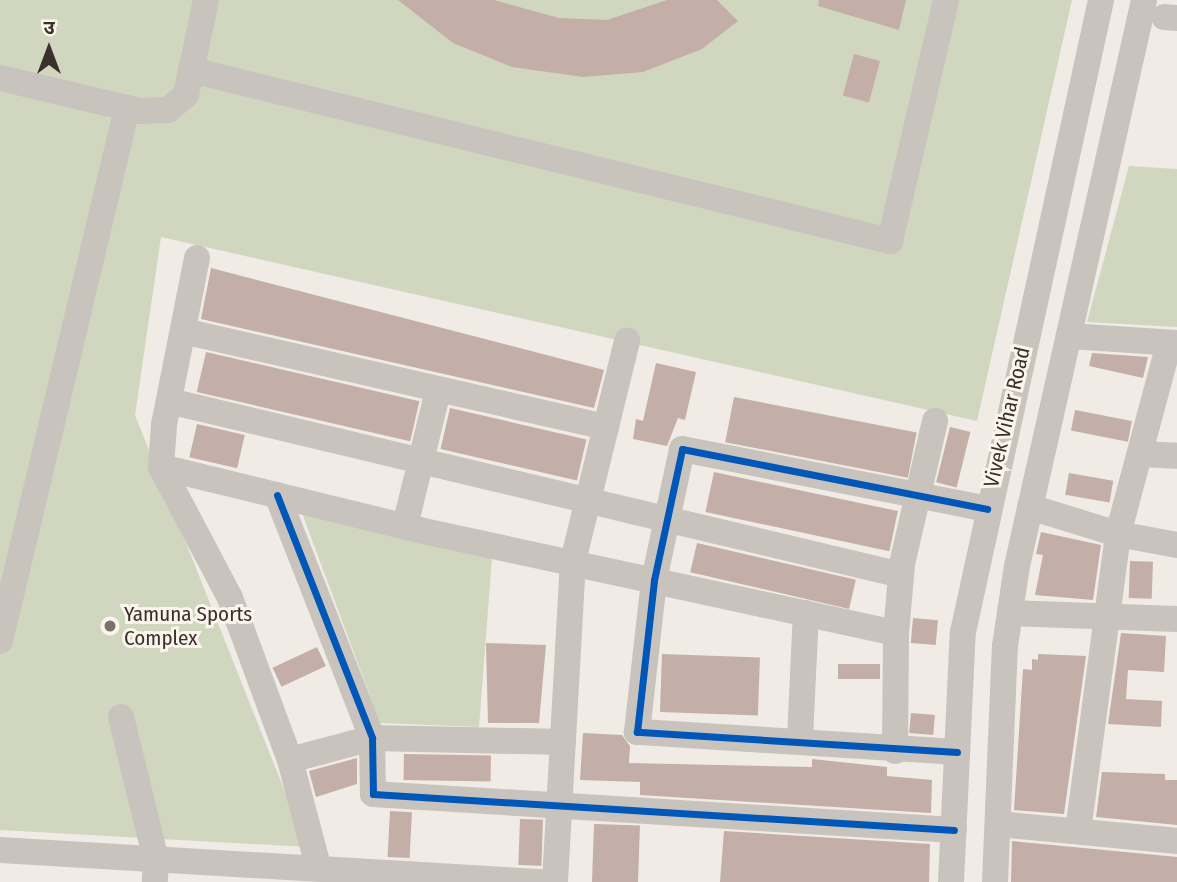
<!DOCTYPE html>
<html>
<head>
<meta charset="utf-8">
<style>
	body { margin:0 }
	#map { position:relative; width:1177px; height:882px; overflow:hidden; background:#f0ebe5; font-family:"Fira Sans Condensed","Noto Sans Devanagari",sans-serif }
	div>[style] { position:absolute }
	.green>* { inset:0; background:#d1d6bf }
	.building>* { inset:0; background:#c3afa7; transform-origin:0 0 }
	.minor>* { height:26px; margin:-13px; padding:0 13px; transform-origin:13px; border-radius:13px; background:#c9c3be }
	.cycleway>* { height:7px; margin:-3.5px; padding:0 3.5px; transform-origin:3.5px; border-radius:3.5px; background:#0057b8 }
	.dots>* { width:19px; height:19px; translate:-50% -50%; box-sizing:border-box; border:4px solid #fbf5ee; border-radius:50% }
	span { translate:-50% -50%; white-space:nowrap; text-align:center; line-height:1.15; -webkit-text-stroke:6px #fbf5ee; paint-order:stroke }
	.street-label { font-size:21px; color:#3b302b }
	.poi-label { font-size:21px; color:#3b302b }
	.left { translate:0 -50%; text-align:left }
	.north { position:absolute; left:14px; top:14px; width:70px; height:70px; -webkit-text-stroke:5px #fbf5ee; paint-order:stroke; rotate:0deg; font-size:19px; font-weight:700; line-height:28px; text-align:center; color:#3b302b }
	.north::after { content:''; display:block; margin:auto; width:24px; height:32px; background:#3b302b; clip-path:polygon(50% 0,100% 100%,50% 72%,0 100%) }
</style>
</head>
<body>
<div id="map">
	<div class="green">
		<i style="clip-path:polygon(0 0,1072px 0,977px 421px,161px 237px,135px 415px,307px 847px,0 830px)"></i>
		<i style="clip-path:polygon(1129px 166px,1177px 169px,1177px 327px,1087px 322px)"></i>
		<i style="clip-path:polygon(302px 513px,492px 557px,479px 727px,380px 723px)"></i>
	</div>
	<div class="building">
		<i style="clip-path:polygon(398px 0,494px 0,559px 18px,607px 20px,667px 0,717px 0,738px 21px,702px 49px,643px 72px,583px 77px,512px 67px,453px 43px)"></i>
		<i style="clip-path:polygon(819px 0,906px 0,899px 30px,818px 6px)"></i>
		<i style="left:854px;top:54px;width:27px;height:43px;rotate:15deg"></i>
		<i style="clip-path:polygon(211px 268px,604px 370px,594px 408px,201px 319px)"></i>
		<i style="left:206px;top:352px;width:219px;height:41px;rotate:13deg"></i>
		<i style="clip-path:polygon(1092px 353px,1148px 357px,1143px 378px,1089px 366px)"></i>
		<i style="clip-path:polygon(656px 363px,696px 372px,685px 420px,678px 418px,667px 446px,633px 439px,636px 419px,643px 421px)"></i>
		<i style="left:734px;top:397px;width:186px;height:46px;rotate:11deg"></i>
		<i style="left:450px;top:408px;width:140px;height:42px;rotate:13deg"></i>
		<i style="left:1075px;top:410px;width:58px;height:21px;rotate:11deg"></i>
		<i style="left:197px;top:424px;width:49px;height:34px;rotate:13deg"></i>
		<i style="left:950px;top:427px;width:21px;height:57px;rotate:14deg"></i>
		<i style="left:714px;top:472px;width:188px;height:41px;rotate:12deg"></i>
		<i style="left:1069px;top:473px;width:45px;height:22px;rotate:10deg"></i>
		<i style="clip-path:polygon(1041px 532px,1101px 545px,1093px 600px,1035px 595px,1043px 555px,1036px 554px)"></i>
		<i style="left:697px;top:543px;width:163px;height:30px;rotate:13deg"></i>
		<i style="left:1130px;top:561px;width:23px;height:37px;rotate:2deg"></i>
		<i style="left:913px;top:618px;width:25px;height:25px;rotate:5deg"></i>
		<i style="clip-path:polygon(1121px 633px,1166px 636px,1164px 672px,1128px 670px,1126px 699px,1162px 701px,1161px 727px,1108px 724px)"></i>
		<i style="clip-path:polygon(486px 643px,546px 645px,539px 723px,488px 723px)"></i>
		<i style="left:317px;top:647px;width:21px;height:49px;rotate:65deg"></i>
		<i style="left:662px;top:654px;width:98px;height:58px;rotate:2deg"></i>
		<i style="clip-path:polygon(1038px 654px,1086px 656px,1064px 814px,1014px 810px,1023px 669px,1032px 670px,1032px 659px,1038px 660px)"></i>
		<i style="left:838px;top:664px;width:42px;height:15px"></i>
		<i style="left:911px;top:713px;width:24px;height:20px;rotate:5deg"></i>
		<i style="clip-path:polygon(583px 733px,622px 735px,630px 746px,629px 763px,812px 767px,812px 759px,887px 767px,887px 776px,932px 780px,931px 813px,640px 795px,640px 782px,580px 780px)"></i>
		<i style="left:404px;top:754px;width:87px;height:26px;rotate:1deg"></i>
		<i style="clip-path:polygon(357px 758px,357px 784px,316px 797px,309px 771px)"></i>
		<i style="clip-path:polygon(1102px 772px,1165px 774px,1165px 780px,1177px 780px,1177px 825px,1096px 817px)"></i>
		<i style="left:390px;top:811px;width:22px;height:46px;rotate:3deg"></i>
		<i style="left:520px;top:819px;width:23px;height:46px;rotate:2deg"></i>
		<i style="left:594px;top:824px;width:46px;height:58px;rotate:2deg"></i>
		<i style="clip-path:polygon(724px 831px,930px 844px,929px 882px,720px 882px)"></i>
		<i style="clip-path:polygon(1012px 841px,1177px 857px,1177px 882px,1011px 882px)"></i>
	</div>
	<div class="minor">
		<i style="left:1164px;top:17px;width:13px;rotate:4deg"></i>
		<i style="left:191px;top:70px;width:720px;rotate:13.75deg"></i>
		<i style="left:890px;top:241px;width:247px;rotate:-76.9deg"></i>
		<i style="left:0;top:78px;width:144px;rotate:13.3deg"></i>
		<i style="left:140px;top:111px;width:28px;rotate:-2deg"></i>
		<i style="left:168px;top:110px;width:23px;rotate:-40deg"></i>
		<i style="left:186px;top:95px;width:97px;rotate:-78.1deg"></i>
		<i style="left:197px;top:258px;width:170px;rotate:101.2deg"></i>
		<i style="left:164px;top:425px;width:42px;rotate:94.1deg"></i>
		<i style="left:161px;top:467px;width:148px;rotate:62.2deg"></i>
		<i style="left:230px;top:598px;width:173px;rotate:69.7deg"></i>
		<i style="left:290px;top:760px;width:110px;rotate:75.2deg"></i>
		<i style="left:183px;top:331px;width:434px;rotate:12.8deg"></i>
		<i style="left:1069px;top:336px;width:108px;rotate:3.7deg"></i>
		<i style="left:169px;top:401px;width:752px;rotate:13.37deg"></i>
		<i style="left:1141px;top:454px;width:36px;rotate:3deg"></i>
		<i style="left:161px;top:467px;width:266px;rotate:13.7deg"></i>
		<i style="left:419px;top:530px;width:488px;rotate:12.2deg"></i>
		<i style="left:277px;top:495px;width:261px;rotate:68.6deg"></i>
		<i style="left:372px;top:738px;width:56px;rotate:89deg"></i>
		<i style="left:373px;top:794px;width:582px;rotate:3.55deg"></i>
		<i style="left:1030px;top:507px;width:92px;rotate:17.1deg"></i>
		<i style="left:1118px;top:534px;width:60px;rotate:10.6deg"></i>
		<i style="left:405px;top:526px;width:139px;rotate:-76.3deg"></i>
		<i style="left:1010px;top:613px;width:167px;rotate:2.1deg"></i>
		<i style="left:0;top:641px;width:548px;rotate:-76.6deg"></i>
		<i style="left:121px;top:717px;width:147px;rotate:76.2deg"></i>
		<i style="left:156px;top:860px;width:22px;rotate:93deg"></i>
		<i style="left:800px;top:739px;width:126px;rotate:-87.3deg"></i>
		<i style="left:895px;top:751px;width:118px;rotate:-89.5deg"></i>
		<i style="left:896px;top:633px;width:69px;rotate:-85deg"></i>
		<i style="left:902px;top:564px;width:147px;rotate:-77deg"></i>
		<i style="left:957px;top:752px;width:321px;rotate:-176.4deg"></i>
		<i style="left:637px;top:732px;width:153px;rotate:-83.6deg"></i>
		<i style="left:654px;top:580px;width:134px;rotate:-77.9deg"></i>
		<i style="left:682px;top:449px;width:311px;rotate:11.1deg"></i>
		<i style="left:290px;top:760px;width:85px;rotate:-15deg"></i>
		<i style="left:372px;top:738px;width:191px;rotate:1.2deg"></i>
		<i style="left:998px;top:824px;width:180px;rotate:5.4deg"></i>
		<i style="left:1078px;top:831px;width:300px;rotate:-82.3deg"></i>
		<i style="left:1118px;top:534px;width:198px;rotate:-75deg"></i>
		<i style="left:0;top:850px;width:540px;rotate:3.4deg"></i>
		<i style="left:555px;top:882px;width:322px;rotate:-86.8deg"></i>
		<i style="left:573px;top:561px;width:227px;rotate:-76.2deg"></i>
		<i style="left:951px;top:882px;width:250px;rotate:-87.3deg"></i>
		<i style="left:963px;top:632px;width:647px;rotate:-77.68deg"></i>
		<i style="left:995px;top:882px;width:236px;rotate:-87.6deg"></i>
		<i style="left:1005px;top:646px;width:81px;rotate:-81.5deg"></i>
		<i style="left:1017px;top:566px;width:580px;rotate:-77.35deg"></i>
	</div>
	<div class="cycleway">
		<i style="left:277px;top:495px;width:261px;rotate:68.6deg"></i>
		<i style="left:372px;top:738px;width:56px;rotate:89deg"></i>
		<i style="left:373px;top:794px;width:582px;rotate:3.55deg"></i>
		<i style="left:957px;top:752px;width:321px;rotate:-176.4deg"></i>
		<i style="left:637px;top:732px;width:153px;rotate:-83.6deg"></i>
		<i style="left:654px;top:580px;width:134px;rotate:-77.9deg"></i>
		<i style="left:682px;top:449px;width:311px;rotate:11.1deg"></i>
	</div>
	<div class="dots">
		<i style="left:110px;top:626px;background:#7a716c"></i>
	</div>
	<div class="street-label">
		<span style="left:1007px;top:417px;rotate:-77deg">Vivek Vihar Road</span>
	</div>
	<div class="poi-label">
		<span class="left" style="left:124px;top:626px">Yamuna Sports<br>Complex</span>
	</div>
	<div class="north">उ</div>
</div>
</body>
</html>
